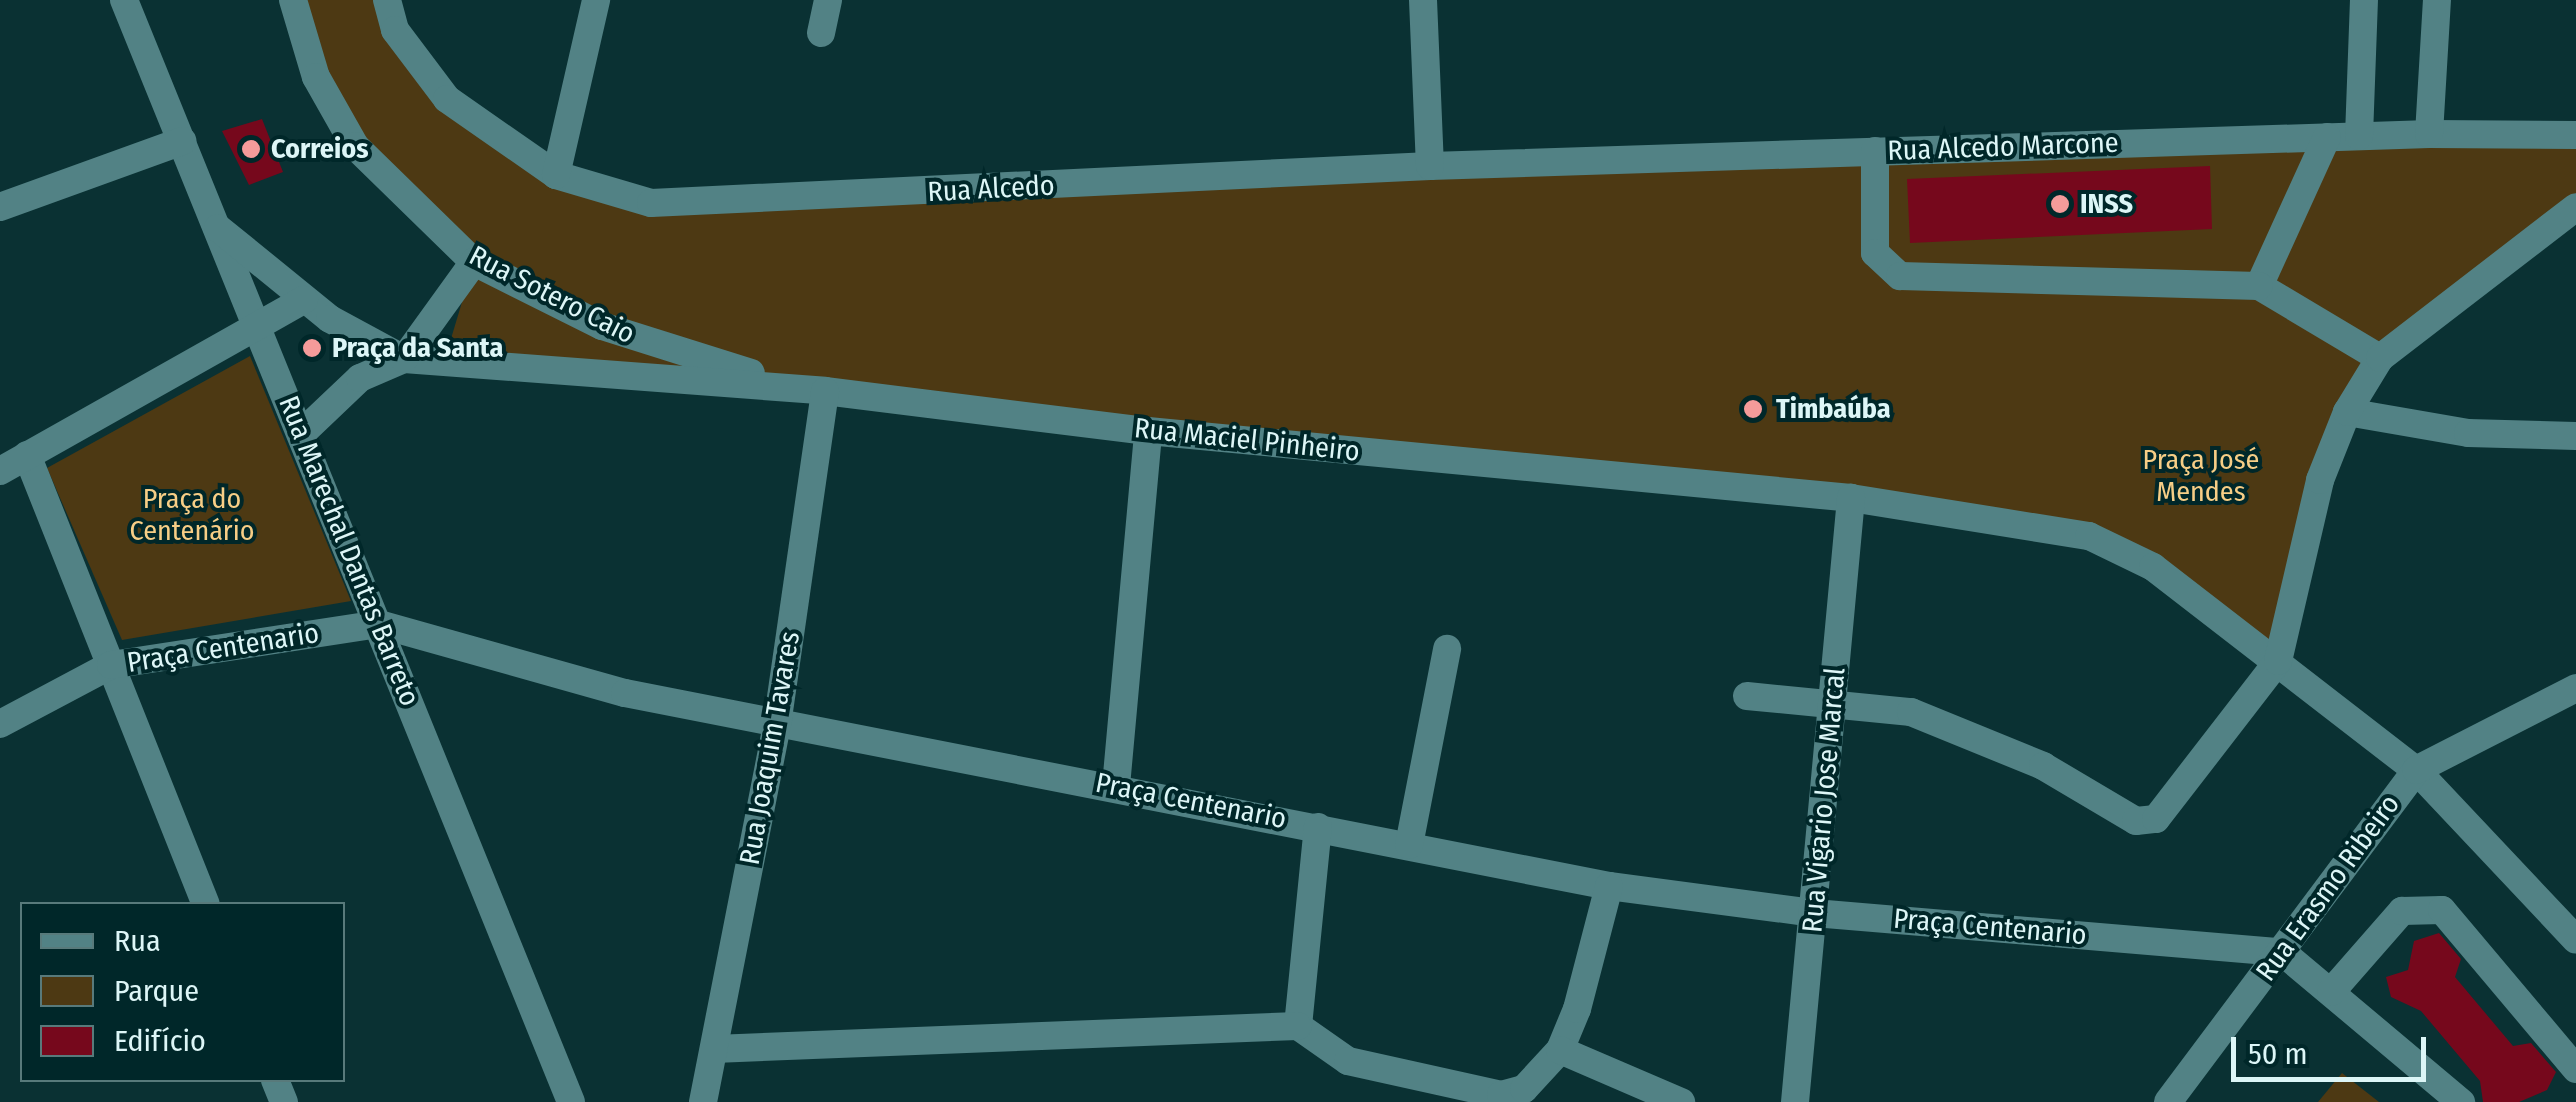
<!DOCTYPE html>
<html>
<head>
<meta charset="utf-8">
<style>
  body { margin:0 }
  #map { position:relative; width:2576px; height:1102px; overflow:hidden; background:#0a3133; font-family:"Fira Sans Condensed",sans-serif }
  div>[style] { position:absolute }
  .green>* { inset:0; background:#4d3913 }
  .building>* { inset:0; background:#76081c }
  .minor>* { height:28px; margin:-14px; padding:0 14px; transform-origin:14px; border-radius:14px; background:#528285 }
  .dots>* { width:28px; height:28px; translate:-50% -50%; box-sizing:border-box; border:5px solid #002729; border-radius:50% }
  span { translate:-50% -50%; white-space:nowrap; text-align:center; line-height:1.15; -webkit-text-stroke:8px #002729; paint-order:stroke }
  .street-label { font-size:28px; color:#ddf6f7 }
  .poi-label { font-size:28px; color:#ddf6f7; font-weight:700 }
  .left { translate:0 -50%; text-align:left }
  .park-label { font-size:28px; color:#f7ce86 }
  .legend { position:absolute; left:20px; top:902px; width:325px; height:180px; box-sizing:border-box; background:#002729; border:2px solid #587a7b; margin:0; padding:12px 18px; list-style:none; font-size:30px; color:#ddf6f7 }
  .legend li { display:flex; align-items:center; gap:20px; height:50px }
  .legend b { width:50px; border:2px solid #587a7b }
  .scale { position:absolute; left:2231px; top:1037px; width:195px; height:45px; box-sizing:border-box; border:5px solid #ddf6f7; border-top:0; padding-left:12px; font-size:30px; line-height:35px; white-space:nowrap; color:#ddf6f7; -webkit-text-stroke:8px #002729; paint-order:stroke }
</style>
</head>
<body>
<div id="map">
  <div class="green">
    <div style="clip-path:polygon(293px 0,391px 0,447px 99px,556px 175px,651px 203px,2576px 136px,2576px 207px,2344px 407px,2278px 661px,2089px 536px,444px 362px,474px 262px,355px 146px)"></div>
    <div style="clip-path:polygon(250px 356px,351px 601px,122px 640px,47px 468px)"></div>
    <div style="clip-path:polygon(2342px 1073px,2379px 1102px,2318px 1102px)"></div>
  </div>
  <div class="building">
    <div style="clip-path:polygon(262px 119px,283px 172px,249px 185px,222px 131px)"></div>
    <div style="clip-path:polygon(2210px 166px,2212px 229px,1910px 243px,1907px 179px)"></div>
    <div style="clip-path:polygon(2439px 933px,2461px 959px,2455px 977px,2513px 1046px,2531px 1043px,2556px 1072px,2547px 1090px,2519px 1102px,2483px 1102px,2480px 1081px,2421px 1011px,2391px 997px,2386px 977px,2408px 970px,2414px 941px)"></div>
  </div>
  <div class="minor">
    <div style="left:124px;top:0;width:1189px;rotate:67.92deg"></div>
    <div style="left:293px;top:0;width:80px;rotate:73.4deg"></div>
    <div style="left:316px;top:77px;width:79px;rotate:60.5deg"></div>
    <div style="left:355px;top:146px;width:166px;rotate:44.3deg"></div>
    <div style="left:474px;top:262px;width:143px;rotate:26.6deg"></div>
    <div style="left:602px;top:326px;width:156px;rotate:17.5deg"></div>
    <div style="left:387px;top:0;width:31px;rotate:75deg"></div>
    <div style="left:395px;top:30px;width:86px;rotate:53deg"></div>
    <div style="left:447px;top:99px;width:133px;rotate:34.9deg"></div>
    <div style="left:556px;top:175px;width:99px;rotate:16.4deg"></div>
    <div style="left:651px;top:203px;width:780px;rotate:-2.72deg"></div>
    <div style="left:1430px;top:166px;width:1000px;rotate:-1.83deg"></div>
    <div style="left:2429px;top:134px;width:147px;rotate:0.4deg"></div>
    <div style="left:1423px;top:0;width:166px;rotate:87.6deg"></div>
    <div style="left:821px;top:33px;width:34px;rotate:-78deg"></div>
    <div style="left:2429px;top:134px;width:134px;rotate:-86.6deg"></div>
    <div style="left:2359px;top:136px;width:136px;rotate:-87.9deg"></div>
    <div style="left:2327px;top:137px;width:164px;rotate:114.5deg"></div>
    <div style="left:2259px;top:286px;width:141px;rotate:30.8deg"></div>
    <div style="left:1875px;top:151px;width:102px;rotate:90deg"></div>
    <div style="left:1875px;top:253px;width:34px;rotate:43deg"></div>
    <div style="left:1900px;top:276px;width:359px;rotate:1.6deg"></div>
    <div style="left:556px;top:175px;width:180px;rotate:-77.1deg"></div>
    <div style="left:0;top:207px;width:194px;rotate:-19.9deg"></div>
    <div style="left:218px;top:228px;width:144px;rotate:39.1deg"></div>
    <div style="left:330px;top:319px;width:84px;rotate:28.4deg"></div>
    <div style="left:404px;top:359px;width:422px;rotate:4.3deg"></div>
    <div style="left:825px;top:391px;width:325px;rotate:7.1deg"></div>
    <div style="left:1148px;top:431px;width:706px;rotate:5.44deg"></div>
    <div style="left:1851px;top:498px;width:241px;rotate:9.1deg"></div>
    <div style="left:2089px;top:536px;width:71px;rotate:25.8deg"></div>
    <div style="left:2153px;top:567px;width:332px;rotate:37.7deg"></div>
    <div style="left:2416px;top:770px;width:233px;rotate:46.7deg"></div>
    <div style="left:2347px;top:412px;width:123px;rotate:9.8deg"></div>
    <div style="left:2468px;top:433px;width:108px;rotate:1.6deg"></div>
    <div style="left:302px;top:433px;width:80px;rotate:-43.5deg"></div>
    <div style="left:360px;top:378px;width:48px;rotate:-23.4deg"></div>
    <div style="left:404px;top:359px;width:120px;rotate:-54.2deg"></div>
    <div style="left:27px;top:455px;width:483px;rotate:68.3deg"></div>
    <div style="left:0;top:471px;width:349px;rotate:-29.4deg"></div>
    <div style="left:1747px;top:696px;width:165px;rotate:5.6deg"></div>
    <div style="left:1911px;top:712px;width:143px;rotate:22.2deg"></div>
    <div style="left:2043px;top:766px;width:108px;rotate:30.6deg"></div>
    <div style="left:2136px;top:821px;width:20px;rotate:-6deg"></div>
    <div style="left:2156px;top:819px;width:200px;rotate:-52.3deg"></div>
    <div style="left:2278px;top:661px;width:186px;rotate:-76.9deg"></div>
    <div style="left:2320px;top:480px;width:73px;rotate:-68.3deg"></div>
    <div style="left:2347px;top:412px;width:63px;rotate:-58.6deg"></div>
    <div style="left:2380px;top:358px;width:247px;rotate:-37.6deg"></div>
    <div style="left:0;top:724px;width:126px;rotate:-28deg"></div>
    <div style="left:111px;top:665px;width:271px;rotate:-8.7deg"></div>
    <div style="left:379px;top:624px;width:255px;rotate:15.7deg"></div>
    <div style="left:625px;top:693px;width:1003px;rotate:11.1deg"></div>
    <div style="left:1609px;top:886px;width:207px;rotate:7.5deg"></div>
    <div style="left:1814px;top:913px;width:470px;rotate:4.8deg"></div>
    <div style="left:2282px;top:952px;width:234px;rotate:40deg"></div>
    <div style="left:1116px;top:786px;width:356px;rotate:-84.8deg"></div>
    <div style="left:1409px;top:845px;width:200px;rotate:-79deg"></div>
    <div style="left:2331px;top:992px;width:108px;rotate:-48.8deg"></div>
    <div style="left:2402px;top:911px;width:40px;rotate:-1.4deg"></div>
    <div style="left:2442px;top:910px;width:208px;rotate:49.9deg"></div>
    <div style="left:1298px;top:1026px;width:61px;rotate:35deg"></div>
    <div style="left:1348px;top:1061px;width:157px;rotate:12.5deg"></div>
    <div style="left:1501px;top:1095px;width:24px;rotate:-15deg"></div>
    <div style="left:1524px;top:1089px;width:53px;rotate:-47.3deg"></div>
    <div style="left:1560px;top:1050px;width:44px;rotate:-67.5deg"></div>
    <div style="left:1577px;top:1009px;width:127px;rotate:-75.4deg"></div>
    <div style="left:1298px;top:1026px;width:200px;rotate:-84.3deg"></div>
    <div style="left:714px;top:1049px;width:584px;rotate:-2.26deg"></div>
    <div style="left:1560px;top:1050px;width:132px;rotate:23.3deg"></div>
    <div style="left:275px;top:1080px;width:24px;rotate:68deg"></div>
    <div style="left:703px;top:1102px;width:391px;rotate:-78.9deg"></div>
    <div style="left:778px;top:718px;width:330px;rotate:-81.8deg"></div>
    <div style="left:1795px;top:1102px;width:607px;rotate:-84.7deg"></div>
    <div style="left:2168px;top:1102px;width:414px;rotate:-53.2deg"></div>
    <div style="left:2416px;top:770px;width:180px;rotate:-27.1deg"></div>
  </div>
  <div class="dots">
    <div style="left:251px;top:149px;background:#f59b9a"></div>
    <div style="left:2060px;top:204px;background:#f59b9a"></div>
    <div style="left:312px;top:348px;background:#f59b9a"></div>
    <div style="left:1753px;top:409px;background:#f59b9a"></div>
  </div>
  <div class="street-label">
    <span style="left:2003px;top:147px;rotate:-2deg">Rua Alcedo Marcone</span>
    <span style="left:991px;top:189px;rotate:-3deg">Rua Alcedo</span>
    <span style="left:552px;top:295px;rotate:27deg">Rua Sotero Caio</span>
    <span style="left:1247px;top:440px;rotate:6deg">Rua Maciel Pinheiro</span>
    <span style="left:349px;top:551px;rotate:68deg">Rua Marechal Dantas Barreto</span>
    <span style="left:223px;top:648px;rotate:-9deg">Praça Centenario</span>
    <span style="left:770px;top:748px;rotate:-80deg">Rua Joaquim Tavares</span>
    <span style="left:1824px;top:800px;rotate:-85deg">Rua Vigario Jose Marcal</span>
    <span style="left:1191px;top:801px;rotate:11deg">Praça Centenario</span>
    <span style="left:2328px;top:888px;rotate:-54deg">Rua Erasmo Ribeiro</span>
    <span style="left:1990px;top:927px;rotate:5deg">Praça Centenario</span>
  </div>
  <div class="poi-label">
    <span class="left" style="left:271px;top:149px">Correios</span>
    <span class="left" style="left:2080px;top:204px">INSS</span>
    <span class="left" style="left:332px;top:348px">Praça da Santa</span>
    <span class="left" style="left:1776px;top:409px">Timbaúba</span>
  </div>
  <div class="park-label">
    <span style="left:2201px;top:476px">Praça José<br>Mendes</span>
    <span style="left:192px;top:515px">Praça do<br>Centenário</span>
  </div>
  <ul class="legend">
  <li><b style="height:12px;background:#528285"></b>Rua</li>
  <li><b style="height:28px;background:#4d3913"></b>Parque</li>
  <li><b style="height:28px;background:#76081c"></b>Edifício</li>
  </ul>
  <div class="scale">50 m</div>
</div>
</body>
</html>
